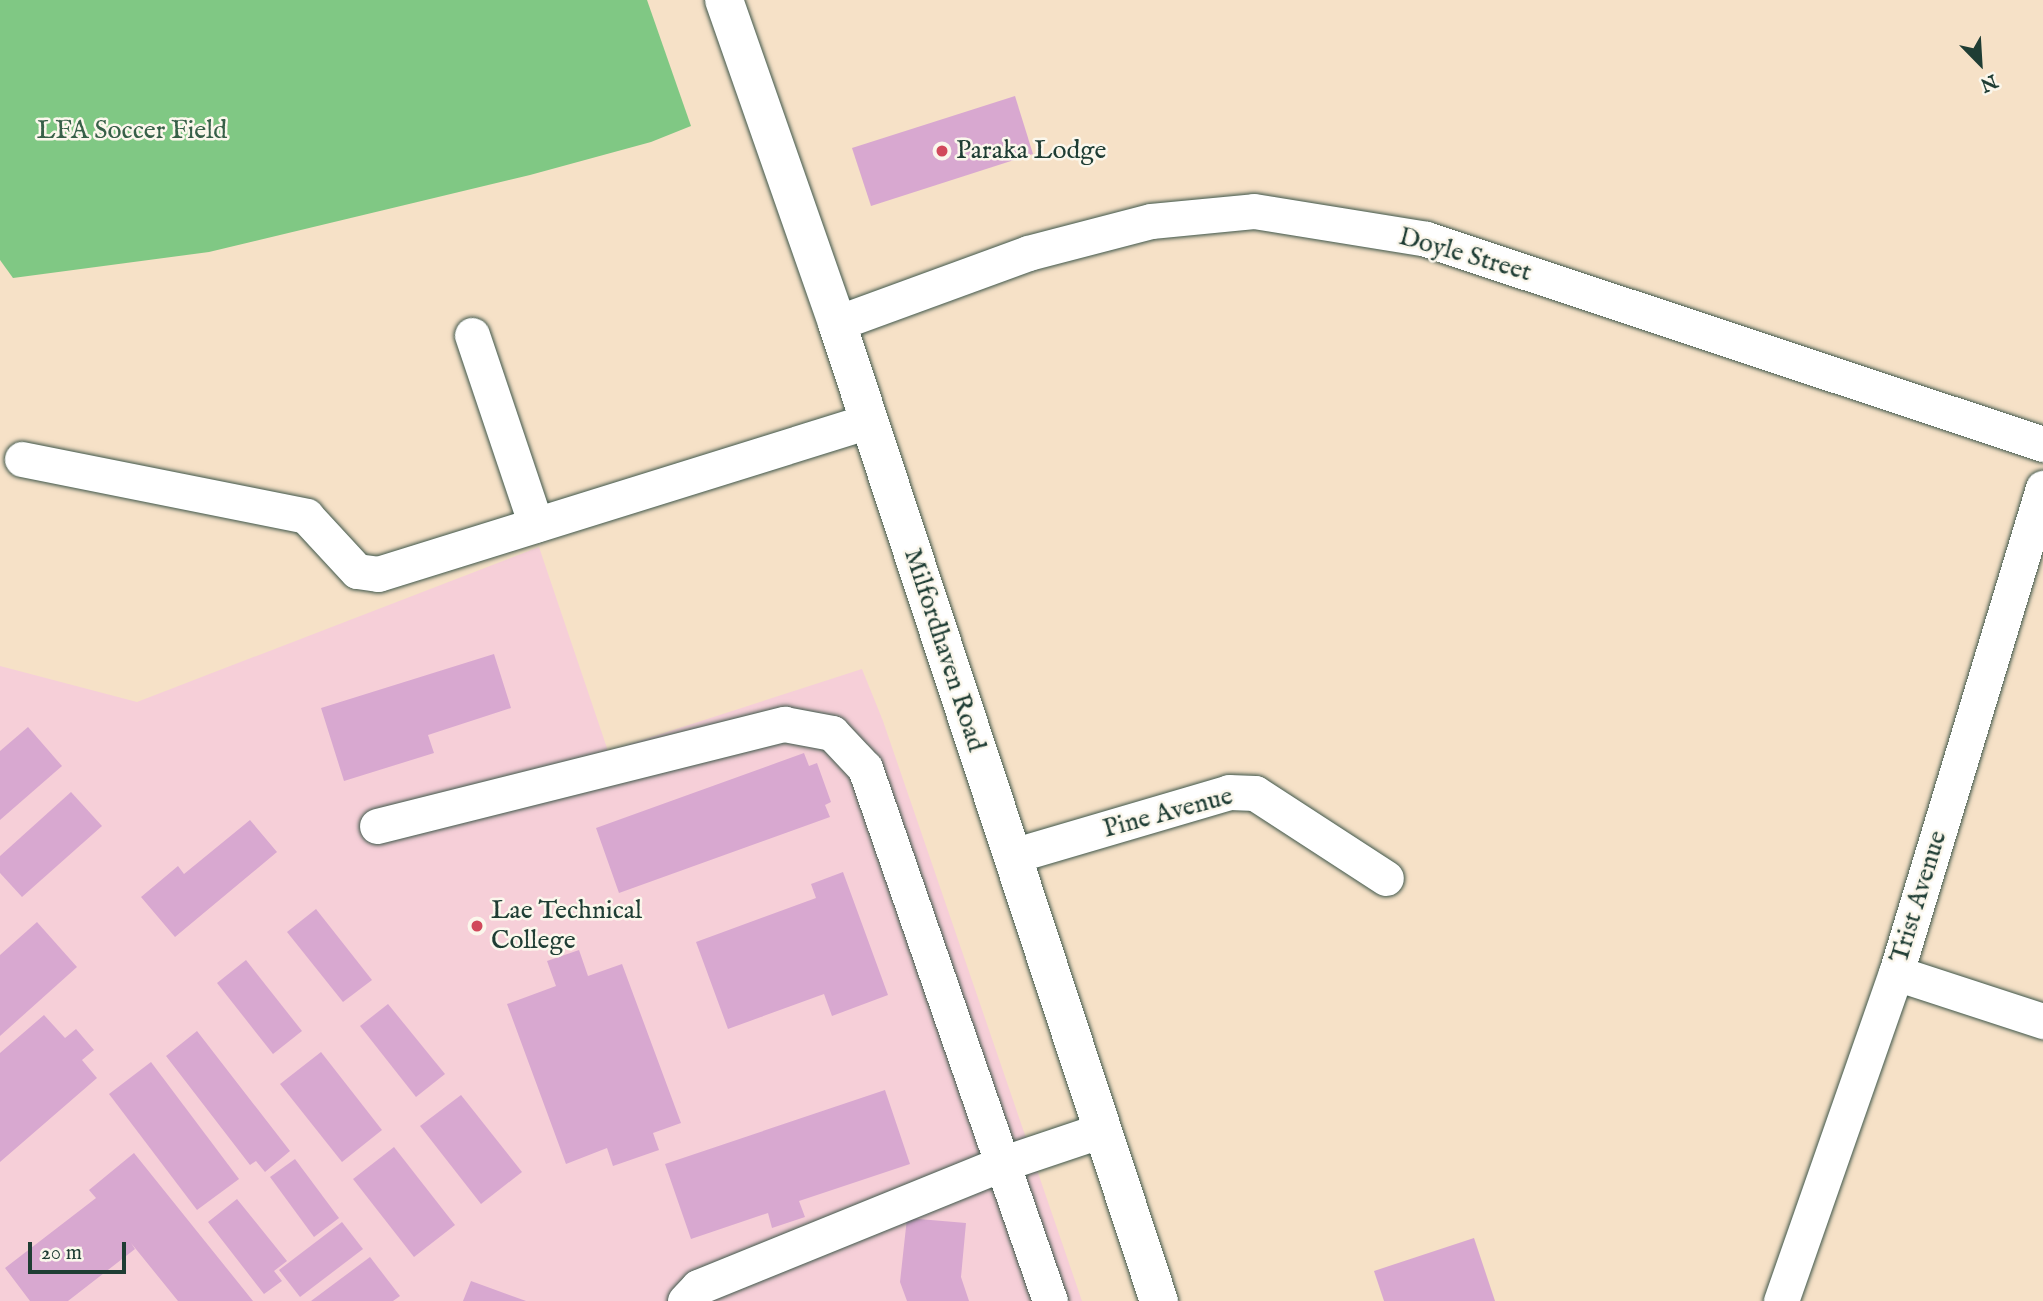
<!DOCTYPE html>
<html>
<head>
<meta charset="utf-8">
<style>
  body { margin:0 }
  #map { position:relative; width:2043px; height:1301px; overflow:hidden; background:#f6e1c7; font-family:"IM FELL English",serif }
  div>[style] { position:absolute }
  .built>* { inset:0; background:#f6cfd8 }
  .green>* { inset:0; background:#80c884 }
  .building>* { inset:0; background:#d8a8d0 }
  .roads { filter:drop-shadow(0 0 2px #3f564a) drop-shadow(0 0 2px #3f564a) }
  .street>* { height:35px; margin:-17.5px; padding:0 17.5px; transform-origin:17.5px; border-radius:17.5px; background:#fff }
  .secondary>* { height:38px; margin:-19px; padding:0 19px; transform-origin:19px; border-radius:19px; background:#fff }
  .dots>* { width:19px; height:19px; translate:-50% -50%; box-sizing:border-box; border:4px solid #fbf7ec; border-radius:50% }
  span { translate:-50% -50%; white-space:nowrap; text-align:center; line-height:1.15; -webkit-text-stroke:5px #fbf7ec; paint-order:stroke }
  .park-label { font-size:26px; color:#376048 }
  .poi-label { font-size:26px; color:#1f3d34 }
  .left { translate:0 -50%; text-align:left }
  .street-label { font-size:26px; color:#1f3d34 }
  .north { position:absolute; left:1945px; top:28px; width:70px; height:70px; -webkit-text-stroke:5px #fbf7ec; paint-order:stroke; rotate:156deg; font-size:19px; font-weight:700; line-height:28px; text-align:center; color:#1f3d34 }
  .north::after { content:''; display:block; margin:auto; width:24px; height:32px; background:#1f3d34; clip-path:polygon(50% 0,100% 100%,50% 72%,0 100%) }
  .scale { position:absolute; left:28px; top:1242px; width:98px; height:32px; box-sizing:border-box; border:4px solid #1f3d34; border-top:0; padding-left:9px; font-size:21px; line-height:24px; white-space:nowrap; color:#1f3d34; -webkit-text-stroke:5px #fbf7ec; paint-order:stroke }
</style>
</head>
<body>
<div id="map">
  <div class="built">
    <div style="clip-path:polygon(539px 547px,608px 751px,862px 669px,883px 721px,1082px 1301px,0 1301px,0 666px,137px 702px)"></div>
  </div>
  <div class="green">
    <div style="clip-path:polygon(0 0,647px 0,691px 126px,651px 142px,530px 175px,209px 252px,13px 278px,0 260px)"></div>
  </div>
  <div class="building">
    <div style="clip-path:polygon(1015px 96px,1033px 154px,871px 206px,852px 148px)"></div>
    <div style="clip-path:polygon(494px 654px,511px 708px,428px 735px,434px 753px,344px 781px,321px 708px)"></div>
    <div style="clip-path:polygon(28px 727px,62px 766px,0 820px,0 751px)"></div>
    <div style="clip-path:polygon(804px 753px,809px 766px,817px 763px,831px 802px,825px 805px,830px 817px,619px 893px,596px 828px)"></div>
    <div style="clip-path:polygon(71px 792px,102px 826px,22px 897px,0 873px,0 856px)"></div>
    <div style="clip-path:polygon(250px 820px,277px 852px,175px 937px,141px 897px,178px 866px,184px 874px)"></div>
    <div style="clip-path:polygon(843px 872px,888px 995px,832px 1016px,824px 994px,728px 1029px,696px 942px,816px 898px,811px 884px)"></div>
    <div style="clip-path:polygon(316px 909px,372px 980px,343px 1002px,287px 932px)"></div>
    <div style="clip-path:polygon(37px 922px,77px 967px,0 1036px,0 955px)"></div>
    <div style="clip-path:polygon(579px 950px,588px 976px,622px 964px,681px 1123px,653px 1133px,659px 1150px,613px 1166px,607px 1148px,566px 1164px,507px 1004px,556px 986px,547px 961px)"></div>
    <div style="clip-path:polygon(246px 960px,302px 1031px,273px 1054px,217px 983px)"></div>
    <div style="clip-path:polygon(388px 1004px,445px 1074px,416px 1097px,360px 1026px)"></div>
    <div style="clip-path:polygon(44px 1015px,65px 1038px,76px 1029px,94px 1050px,82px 1060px,97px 1078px,0 1162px,0 1053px)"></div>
    <div style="clip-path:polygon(197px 1031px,290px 1151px,265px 1172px,256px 1161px,250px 1165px,166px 1056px)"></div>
    <div style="clip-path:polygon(321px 1052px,382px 1130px,342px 1162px,280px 1084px)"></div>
    <div style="clip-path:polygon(151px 1062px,239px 1179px,197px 1210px,109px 1094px)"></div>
    <div style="clip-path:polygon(885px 1090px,910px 1164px,799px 1201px,805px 1217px,772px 1228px,768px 1213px,691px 1239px,665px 1164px)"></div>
    <div style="clip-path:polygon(461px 1095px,522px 1172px,481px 1204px,420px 1126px)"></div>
    <div style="clip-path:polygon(394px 1147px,455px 1225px,414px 1257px,353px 1179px)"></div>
    <div style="clip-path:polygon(134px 1153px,253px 1301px,178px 1301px,131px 1243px,135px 1249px,68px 1301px,30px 1301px,5px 1268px,96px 1198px,89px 1190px)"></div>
    <div style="clip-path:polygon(295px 1159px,339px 1218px,314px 1237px,270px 1177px)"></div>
    <div style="clip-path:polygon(237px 1199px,287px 1261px,274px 1271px,282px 1281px,264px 1294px,208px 1222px)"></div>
    <div style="clip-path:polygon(907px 1218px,966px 1223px,961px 1277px,969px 1301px,907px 1301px,900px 1282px)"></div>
    <div style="clip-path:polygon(342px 1222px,363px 1249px,300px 1297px,279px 1270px)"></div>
    <div style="clip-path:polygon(1474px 1238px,1495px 1301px,1384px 1301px,1374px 1271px)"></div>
    <div style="clip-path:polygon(370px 1257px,400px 1296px,393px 1301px,311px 1301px)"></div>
    <div style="clip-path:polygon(471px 1281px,526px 1301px,463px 1301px)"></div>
  </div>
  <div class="roads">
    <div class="street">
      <div style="left:837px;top:323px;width:203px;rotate:-20.1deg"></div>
      <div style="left:1028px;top:253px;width:127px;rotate:-14.6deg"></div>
      <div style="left:1151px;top:221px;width:103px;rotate:-5.5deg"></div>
      <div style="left:1254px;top:211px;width:174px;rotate:9.2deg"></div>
      <div style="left:1426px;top:239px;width:650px;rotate:18.38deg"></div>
      <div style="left:472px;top:335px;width:200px;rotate:71.4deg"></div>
      <div style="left:22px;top:459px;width:290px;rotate:11.3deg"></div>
      <div style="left:306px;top:516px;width:75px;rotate:47.2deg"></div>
      <div style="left:357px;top:571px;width:21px;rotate:8deg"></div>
      <div style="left:378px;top:574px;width:514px;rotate:-17.31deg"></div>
      <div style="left:377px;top:826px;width:420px;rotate:-14.1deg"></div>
      <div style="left:784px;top:724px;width:49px;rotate:10.6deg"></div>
      <div style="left:832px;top:733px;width:48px;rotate:46.7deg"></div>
      <div style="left:865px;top:768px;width:564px;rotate:70.86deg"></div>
      <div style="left:1012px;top:856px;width:226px;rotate:-16.4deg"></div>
      <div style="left:1229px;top:792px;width:26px;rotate:2deg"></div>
      <div style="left:1255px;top:793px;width:156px;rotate:33deg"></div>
      <div style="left:1896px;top:973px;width:155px;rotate:18.1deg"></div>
      <div style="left:685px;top:1301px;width:19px;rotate:-47deg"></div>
      <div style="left:698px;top:1287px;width:327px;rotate:-22.1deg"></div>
      <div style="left:1001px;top:1164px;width:107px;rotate:-18.6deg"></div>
      <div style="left:1781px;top:1301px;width:348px;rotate:-70.7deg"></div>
      <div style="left:1896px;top:973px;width:507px;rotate:-73.14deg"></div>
    </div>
    <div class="secondary">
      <div style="left:724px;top:0;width:342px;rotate:70.7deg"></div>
      <div style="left:837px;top:323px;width:1030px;rotate:71.78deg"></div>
    </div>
  </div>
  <div class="dots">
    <div style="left:942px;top:151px;background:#d1495b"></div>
    <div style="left:477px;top:926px;background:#d1495b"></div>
  </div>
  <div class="park-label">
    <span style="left:132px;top:131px">LFA Soccer Field</span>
  </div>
  <div class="poi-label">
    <span class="left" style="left:956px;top:151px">Paraka Lodge</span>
    <span class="left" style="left:491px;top:926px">Lae Technical<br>College</span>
  </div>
  <div class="street-label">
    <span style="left:1465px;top:255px;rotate:16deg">Doyle Street</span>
    <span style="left:944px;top:650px;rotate:72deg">Milfordhaven Road</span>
    <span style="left:1168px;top:813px;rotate:-15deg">Pine Avenue</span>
    <span style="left:1919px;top:897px;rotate:-73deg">Trist Avenue</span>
  </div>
  <div class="north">N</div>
  <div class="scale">20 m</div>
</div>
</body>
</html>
